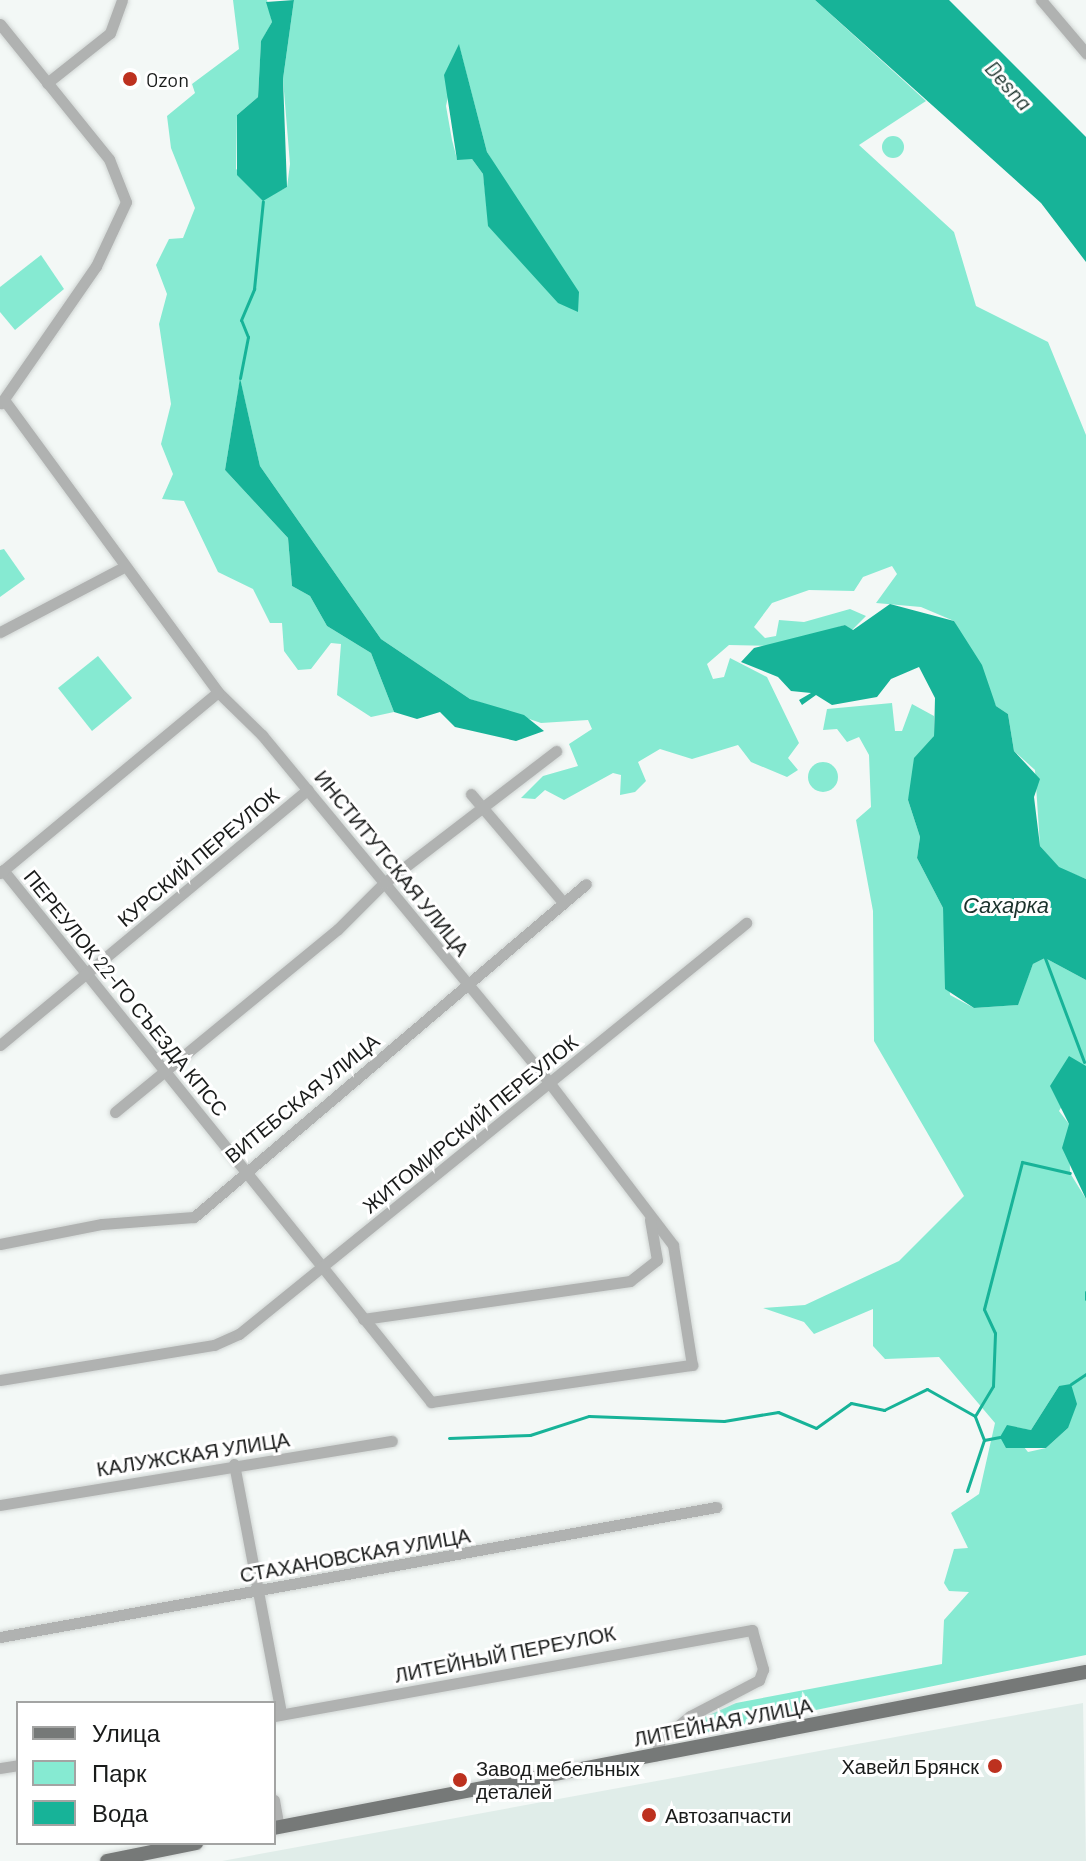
<!DOCTYPE html>
<html>
<head>
<meta charset="utf-8">
<style>
  body { margin:0 }
  #map { position:relative; width:1086px; height:1861px; overflow:hidden; background:#f3f8f6; font-family:Barlow,sans-serif }
  div>[style] { position:absolute }
  .built>* { inset:0; background:#e0ede9 }
  .green>* { inset:0; background:#86ead2 }
  .round { border-radius:50% }
  .water>* { inset:0; background:#17b398 }
  .stream>* { height:3px; margin:-1.5px; padding:0 1.5px; transform-origin:1.5px; border-radius:1.5px; background:#17b398 }
  .roads { filter:drop-shadow(0 0 2px #d0d5d3) drop-shadow(0 0 2px #d0d5d3) }
  .minor>* { height:11px; margin:-5.5px; padding:0 5.5px; transform-origin:5.5px; border-radius:5.5px; background:#b0b2b1 }
  .major>* { height:14px; margin:-7px; padding:0 7px; transform-origin:7px; border-radius:7px; background:#767978 }
  .dots>* { width:22px; height:22px; translate:-50% -50%; box-sizing:border-box; border:4px solid #fff; border-radius:50% }
  span { translate:-50% -50%; white-space:nowrap; text-align:center; line-height:1.15; -webkit-text-stroke:6px #fff; paint-order:stroke }
  .poi-label { font-size:20px; color:#191b1a }
  .left { translate:0 -50%; text-align:left }
  .right { translate:-100% -50%; text-align:right }
  .street-label { font-size:20px; color:#191b1a }
  .water-label { font-size:22px; color:#1b322c; font-style:italic }
  .legend { position:absolute; left:16px; top:1701px; width:260px; height:144px; box-sizing:border-box; background:#fff; border:2px solid #a3a4a3; margin:0; padding:10px 14px; list-style:none; font-size:24px; color:#191b1a }
  .legend li { display:flex; align-items:center; gap:16px; height:40px }
  .legend b { width:40px; border:2px solid #a3a4a3 }
</style>
</head>
<body>
<div id="map">
  <div class="built">
    <div style="clip-path:polygon(1083px 1703px,1086px 1861px,222px 1861px,988px 1720px)"></div>
  </div>
  <div class="green">
    <div style="clip-path:polygon(evenodd,233px 0,267px 0,272px 22px,261px 42px,258px 97px,237px 115px,236px 169px,270px 196px,287px 187px,290px 164px,283px 79px,294px 0,815px 0,926px 101px,859px 145px,954px 232px,976px 306px,1048px 342px,1086px 435px,1086px 879px,1059px 868px,1040px 846px,1035px 770px,1014px 751px,1008px 714px,996px 706px,954px 621px,921px 607px,876px 603px,897px 574px,892px 566px,863px 577px,854px 591px,809px 590px,772px 603px,754px 627px,765px 638px,776px 636px,779px 620px,804px 622px,850px 609px,866px 616px,852px 630px,845px 625px,778px 646px,729px 645px,707px 664px,713px 679px,724px 677px,730px 658px,767px 677px,799px 743px,788px 758px,798px 770px,787px 777px,751px 762px,738px 745px,692px 759px,660px 749px,638px 762px,646px 781px,635px 792px,620px 795px,621px 775px,613px 773px,564px 800px,545px 790px,535px 799px,521px 798px,543px 776px,578px 766px,569px 744px,592px 729px,588px 720px,541px 723px,470px 699px,381px 639px,260px 466px,240px 379px,225px 470px,288px 538px,292px 586px,310px 596px,327px 626px,371px 653px,394px 712px,371px 717px,337px 695px,341px 644px,331px 643px,311px 669px,298px 670px,284px 651px,282px 623px,270px 623px,253px 589px,218px 572px,184px 501px,162px 499px,173px 474px,161px 444px,171px 404px,159px 324px,167px 294px,156px 265px,169px 239px,183px 238px,195px 208px,171px 148px,167px 116px,195px 93px,192px 84px,239px 49px,233px 0,459px 45px,487px 152px,509px 190px,518px 254px,489px 226px,483px 174px,472px 159px,457px 159px,452px 140px,446px 106px,459px 45px)"></div>
    <div class="round" style="left:882px;top:136px;width:22px;height:22px"></div>
    <div style="clip-path:polygon(41px 255px,64px 289px,15px 330px,0 312px,0 287px)"></div>
    <div style="clip-path:polygon(4px 549px,25px 579px,0 597px,0 550px)"></div>
    <div style="clip-path:polygon(98px 656px,132px 698px,92px 731px,58px 688px)"></div>
    <div style="clip-path:polygon(evenodd,892px 703px,895px 731px,902px 731px,912px 704px,934px 716px,934px 736px,908px 800px,920px 837px,917px 858px,943px 908px,950px 995px,974px 1008px,1017px 1005px,1033px 964px,1045px 958px,1086px 980px,1086px 1066px,1059px 1111px,1069px 1124px,1070px 1173px,1086px 1199px,1086px 1655px,678px 1738px,698px 1720px,736px 1703px,942px 1664px,944px 1620px,969px 1592px,949px 1591px,944px 1583px,954px 1549px,968px 1548px,951px 1513px,979px 1494px,995px 1423px,939px 1357px,885px 1359px,873px 1346px,873px 1309px,814px 1334px,804px 1322px,763px 1308px,805px 1305px,899px 1261px,964px 1196px,874px 1041px,873px 911px,856px 820px,871px 807px,869px 755px,859px 737px,847px 742px,837px 729px,823px 730px,827px 709px,892px 703px,1059px 1386px,1068px 1428px,1046px 1448px,1028px 1452px,1007px 1426px,1031px 1430px,1059px 1386px)"></div>
    <div class="round" style="left:808px;top:762px;width:30px;height:30px"></div>
  </div>
  <div class="water">
    <div style="clip-path:polygon(294px 0,283px 79px,287px 187px,263px 201px,237px 175px,237px 115px,258px 97px,261px 41px,272px 22px,266px 2px)"></div>
    <div style="clip-path:polygon(815px 0,949px 0,1086px 137px,1086px 262px,1041px 203px)"></div>
    <div style="clip-path:polygon(459px 44px,487px 152px,579px 292px,578px 312px,558px 303px,488px 226px,483px 174px,472px 159px,457px 160px,444px 75px)"></div>
    <div style="clip-path:polygon(240px 378px,260px 466px,381px 639px,470px 699px,524px 715px,544px 731px,516px 741px,455px 727px,440px 712px,417px 719px,394px 712px,371px 653px,327px 626px,310px 596px,292px 586px,288px 538px,225px 470px)"></div>
    <div style="clip-path:polygon(890px 604px,954px 621px,982px 665px,996px 706px,1008px 714px,1014px 751px,1040px 779px,1034px 797px,1040px 846px,1059px 867px,1086px 879px,1086px 980px,1045px 958px,1033px 964px,1018px 1005px,974px 1008px,945px 989px,943px 908px,917px 858px,920px 837px,908px 800px,914px 758px,934px 736px,935px 698px,919px 667px,891px 679px,877px 697px,832px 705px,816px 695px,802px 705px,799px 700px,811px 693px,791px 691px,778px 677px,741px 662px,754px 648px,845px 625px,853px 630px)"></div>
    <div style="clip-path:polygon(1069px 1056px,1086px 1066px,1086px 1199px,1062px 1148px,1069px 1124px,1050px 1086px)"></div>
    <div style="clip-path:polygon(1071px 1384px,1077px 1404px,1068px 1428px,1046px 1448px,1006px 1448px,1000px 1437px,1007px 1425px,1031px 1430px,1059px 1386px)"></div>
  </div>
  <div class="stream">
    <div style="left:240px;top:378px;width:42px;rotate:-79deg"></div>
    <div style="left:248px;top:337px;width:18px;rotate:-112deg"></div>
    <div style="left:241px;top:320px;width:34px;rotate:-67deg"></div>
    <div style="left:254px;top:289px;width:88px;rotate:-84.2deg"></div>
    <div style="left:1045px;top:958px;width:111px;rotate:69.4deg"></div>
    <div style="left:1086px;top:1292px;width:7px;rotate:90deg"></div>
    <div style="left:1071px;top:1384px;width:18px;rotate:-34deg"></div>
    <div style="left:449px;top:1438px;width:81px;rotate:-2.1deg"></div>
    <div style="left:530px;top:1435px;width:62px;rotate:-17.9deg"></div>
    <div style="left:589px;top:1416px;width:135px;rotate:2.1deg"></div>
    <div style="left:724px;top:1421px;width:55px;rotate:-9.5deg"></div>
    <div style="left:778px;top:1412px;width:41px;rotate:22.8deg"></div>
    <div style="left:816px;top:1428px;width:43px;rotate:-35.5deg"></div>
    <div style="left:851px;top:1403px;width:34px;rotate:12deg"></div>
    <div style="left:884px;top:1410px;width:48px;rotate:-26deg"></div>
    <div style="left:927px;top:1389px;width:55px;rotate:29.4deg"></div>
    <div style="left:984px;top:1440px;width:16px;rotate:-11deg"></div>
    <div style="left:967px;top:1491px;width:54px;rotate:-71.6deg"></div>
    <div style="left:984px;top:1440px;width:26px;rotate:-111deg"></div>
    <div style="left:975px;top:1416px;width:35px;rotate:-59deg"></div>
    <div style="left:993px;top:1386px;width:53px;rotate:-87.8deg"></div>
    <div style="left:995px;top:1333px;width:26px;rotate:-115deg"></div>
    <div style="left:984px;top:1309px;width:152px;rotate:-75.5deg"></div>
    <div style="left:1022px;top:1162px;width:49px;rotate:12.9deg"></div>
  </div>
  <div class="roads">
    <div class="minor">
      <div style="left:1041px;top:0;width:70px;rotate:49.7deg"></div>
      <div style="left:0;top:24px;width:174px;rotate:51.1deg"></div>
      <div style="left:109px;top:159px;width:46px;rotate:68.4deg"></div>
      <div style="left:126px;top:202px;width:71px;rotate:115.1deg"></div>
      <div style="left:96px;top:266px;width:167px;rotate:124.7deg"></div>
      <div style="left:47px;top:83px;width:80px;rotate:-38.4deg"></div>
      <div style="left:110px;top:33px;width:35px;rotate:-70deg"></div>
      <div style="left:0;top:632px;width:140px;rotate:-27.7deg"></div>
      <div style="left:471px;top:794px;width:142px;rotate:49.6deg"></div>
      <div style="left:3px;top:870px;width:683px;rotate:51.18deg"></div>
      <div style="left:431px;top:1402px;width:264px;rotate:-8.1deg"></div>
      <div style="left:692px;top:1365px;width:121px;rotate:-99deg"></div>
      <div style="left:673px;top:1245px;width:205px;rotate:-127.3deg"></div>
      <div style="left:549px;top:1082px;width:450px;rotate:-129.6deg"></div>
      <div style="left:262px;top:735px;width:62px;rotate:-135.7deg"></div>
      <div style="left:218px;top:692px;width:362px;rotate:-126.2deg"></div>
      <div style="left:0;top:873px;width:283px;rotate:-39.7deg"></div>
      <div style="left:0;top:1045px;width:400px;rotate:-39.7deg"></div>
      <div style="left:115px;top:1112px;width:288px;rotate:-39.4deg"></div>
      <div style="left:338px;top:929px;width:65px;rotate:-45deg"></div>
      <div style="left:384px;top:883px;width:217px;rotate:-37.5deg"></div>
      <div style="left:0;top:1244px;width:104px;rotate:-11.1deg"></div>
      <div style="left:102px;top:1224px;width:92px;rotate:-4.4deg"></div>
      <div style="left:194px;top:1217px;width:514px;rotate:-40.35deg"></div>
      <div style="left:363px;top:1319px;width:270px;rotate:-8.1deg"></div>
      <div style="left:630px;top:1281px;width:34px;rotate:-38deg"></div>
      <div style="left:657px;top:1260px;width:41px;rotate:-99.9deg"></div>
      <div style="left:0;top:1380px;width:217px;rotate:-9.3deg"></div>
      <div style="left:214px;top:1345px;width:27px;rotate:-24deg"></div>
      <div style="left:239px;top:1334px;width:653px;rotate:-39.03deg"></div>
      <div style="left:234px;top:1464px;width:252px;rotate:79.3deg"></div>
      <div style="left:0;top:1505px;width:397px;rotate:-9.3deg"></div>
      <div style="left:0;top:1637px;width:728px;rotate:-10.29deg"></div>
      <div style="left:274px;top:1716px;width:486px;rotate:-10.2deg"></div>
      <div style="left:752px;top:1630px;width:41px;rotate:74.2deg"></div>
      <div style="left:763px;top:1669px;width:12px;rotate:110deg"></div>
      <div style="left:759px;top:1680px;width:78px;rotate:152.4deg"></div>
      <div style="left:690px;top:1716px;width:38px;rotate:141deg"></div>
      <div style="left:660px;top:1740px;width:16px;rotate:105deg"></div>
      <div style="left:0;top:1768px;width:18px;rotate:-9deg"></div>
      <div style="left:274px;top:1800px;width:27px;rotate:80deg"></div>
    </div>
    <div class="major">
      <div style="left:274px;top:1828px;width:827px;rotate:-10.88deg"></div>
      <div style="left:107px;top:1861px;width:91px;rotate:-11.4deg"></div>
    </div>
  </div>
  <div class="dots">
    <div style="left:130px;top:79px;background:#bd311f"></div>
    <div style="left:995px;top:1766px;background:#bd311f"></div>
    <div style="left:460px;top:1780px;background:#bd311f"></div>
    <div style="left:649px;top:1815px;background:#bd311f"></div>
  </div>
  <div class="poi-label">
    <span class="left" style="left:146px;top:79px">Ozon</span>
    <span class="right" style="left:979px;top:1766px">Хавейл Брянск</span>
    <span class="left" style="left:476px;top:1780px">Завод мебельных<br>деталей</span>
    <span class="left" style="left:665px;top:1815px">Автозапчасти</span>
  </div>
  <div class="street-label">
    <span style="left:198px;top:857px;rotate:-40deg">КУРСКИЙ ПЕРЕУЛОК</span>
    <span style="left:392px;top:863px;rotate:51deg">ИНСТИТУТСКАЯ УЛИЦА</span>
    <span style="left:126px;top:993px;rotate:51deg">ПЕРЕУЛОК 22-ГО СЪЕЗДА КПСС</span>
    <span style="left:302px;top:1098px;rotate:-39deg">ВИТЕБСКАЯ УЛИЦА</span>
    <span style="left:470px;top:1124px;rotate:-39deg">ЖИТОМИРСКИЙ ПЕРЕУЛОК</span>
    <span style="left:193px;top:1454px;rotate:-9deg">КАЛУЖСКАЯ УЛИЦА</span>
    <span style="left:355px;top:1555px;rotate:-10deg">СТАХАНОВСКАЯ УЛИЦА</span>
    <span style="left:505px;top:1654px;rotate:-11deg">ЛИТЕЙНЫЙ ПЕРЕУЛОК</span>
    <span style="left:723px;top:1722px;rotate:-11deg">ЛИТЕЙНАЯ УЛИЦА</span>
  </div>
  <div class="water-label">
    <span style="left:1009px;top:85px;rotate:48deg">Desna</span>
    <span style="left:1006px;top:905px">Сахарка</span>
  </div>
  <ul class="legend">
  <li><b style="height:10px;background:#767978"></b>Улица</li>
  <li><b style="height:22px;background:#86ead2"></b>Парк</li>
  <li><b style="height:22px;background:#17b398"></b>Вода</li>
  </ul>
</div>
</body>
</html>
